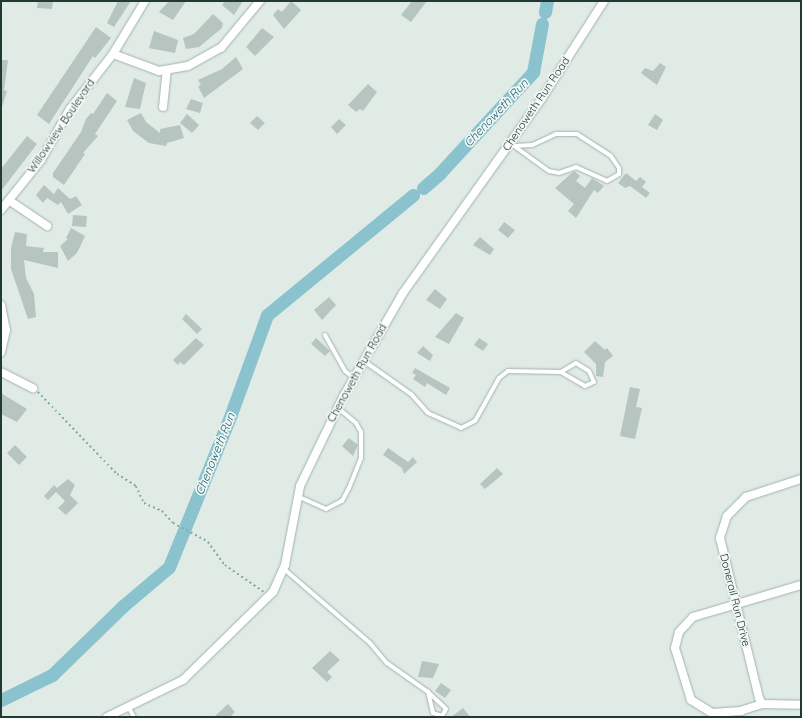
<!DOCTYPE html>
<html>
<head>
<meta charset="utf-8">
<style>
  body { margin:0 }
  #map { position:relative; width:802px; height:718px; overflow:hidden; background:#e0ebe6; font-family:Quicksand,sans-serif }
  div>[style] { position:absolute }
  .river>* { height:13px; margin:-6.5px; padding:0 6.5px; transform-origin:6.5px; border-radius:6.5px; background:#8ac2ce }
  .building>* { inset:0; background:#b6c5bf }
  .path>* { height:1.5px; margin-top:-0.75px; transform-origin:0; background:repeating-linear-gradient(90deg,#82ada1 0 2px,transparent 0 5px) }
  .roads { filter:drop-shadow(0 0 1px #a3b2ad) drop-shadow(0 0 1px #a3b2ad) }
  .service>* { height:4px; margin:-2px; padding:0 2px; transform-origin:2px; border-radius:2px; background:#fff }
  .minor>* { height:8px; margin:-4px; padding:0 4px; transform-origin:4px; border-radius:4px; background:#fff }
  span { translate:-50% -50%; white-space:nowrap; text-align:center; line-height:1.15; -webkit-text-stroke:3.5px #f1f7f4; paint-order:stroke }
  .street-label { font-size:11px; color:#223a34 }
  .water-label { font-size:12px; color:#1e6374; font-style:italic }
  .frame { position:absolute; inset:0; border:2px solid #223a34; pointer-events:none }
</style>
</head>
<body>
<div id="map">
  <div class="river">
    <div style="left:545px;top:12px;width:11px;rotate:-80deg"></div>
    <div style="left:423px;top:188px;width:21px;rotate:-41deg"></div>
    <div style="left:439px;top:174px;width:139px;rotate:-47.3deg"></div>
    <div style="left:533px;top:72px;width:49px;rotate:-79.4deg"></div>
    <div style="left:1px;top:700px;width:57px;rotate:-26.1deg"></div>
    <div style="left:52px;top:675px;width:99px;rotate:-44.2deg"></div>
    <div style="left:123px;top:606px;width:60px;rotate:-40.3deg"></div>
    <div style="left:169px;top:567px;width:165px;rotate:-67.9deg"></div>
    <div style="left:231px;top:414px;width:105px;rotate:-70deg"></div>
    <div style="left:267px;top:315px;width:189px;rotate:-39.4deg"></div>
  </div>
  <div class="building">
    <div style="clip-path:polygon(38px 1px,53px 1px,52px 9px,37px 8px)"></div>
    <div style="clip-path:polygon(118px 1px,131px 1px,114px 27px,107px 23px)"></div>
    <div style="clip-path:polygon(169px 1px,186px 1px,173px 20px,159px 12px)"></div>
    <div style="clip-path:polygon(225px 1px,243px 1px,234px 15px,222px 5px)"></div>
    <div style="clip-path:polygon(291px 1px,301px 10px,284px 29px,273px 15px,278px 9px,282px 12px)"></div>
    <div style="clip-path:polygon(412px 1px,427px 1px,411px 22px,401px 15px)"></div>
    <div style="clip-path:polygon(213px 14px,223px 23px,222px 28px,199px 47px,186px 49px,183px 38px,194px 34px)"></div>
    <div style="clip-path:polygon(96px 27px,111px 38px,95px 58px,93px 56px,49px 124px,37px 115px)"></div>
    <div style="clip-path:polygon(262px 28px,274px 37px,255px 56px,246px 47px)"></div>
    <div style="clip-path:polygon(154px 31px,178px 40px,175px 53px,149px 48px)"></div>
    <div style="clip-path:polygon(236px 57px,243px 69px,204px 98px,198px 86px,201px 85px,198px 80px,222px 69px)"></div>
    <div style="clip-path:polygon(1px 60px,8px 60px,4px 90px,7px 91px,2px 107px)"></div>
    <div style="clip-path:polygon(660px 63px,666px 67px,657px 85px,641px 73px,645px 68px,653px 71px)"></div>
    <div style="clip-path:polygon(134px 78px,146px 83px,140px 109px,125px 107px)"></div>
    <div style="clip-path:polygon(368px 84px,377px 92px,363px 111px,360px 109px,356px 112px,348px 105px)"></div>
    <div style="clip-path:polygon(107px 93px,117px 101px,95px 134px,98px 136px,83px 153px,85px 154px,64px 185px,53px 177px,53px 173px,81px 132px,86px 119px,91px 113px,93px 114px)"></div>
    <div style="clip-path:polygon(191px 99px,203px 103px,200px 113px,186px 109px)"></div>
    <div style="clip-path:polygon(141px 113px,146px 122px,160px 133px,160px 129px,180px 125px,184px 138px,167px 143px,166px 146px,149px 143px,133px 131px,127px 120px)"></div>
    <div style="clip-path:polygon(187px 114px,199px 125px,192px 133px,180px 123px)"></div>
    <div style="clip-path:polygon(655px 114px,663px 120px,657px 130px,648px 125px)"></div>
    <div style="clip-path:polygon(257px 116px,265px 123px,258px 130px,250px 123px)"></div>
    <div style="clip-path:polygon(339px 119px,346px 125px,337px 134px,331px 127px)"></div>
    <div style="clip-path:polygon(27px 136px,37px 144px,1px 191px,1px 169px)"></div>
    <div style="clip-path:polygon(574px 171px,580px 176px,576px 181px,585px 188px,592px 178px,604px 186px,598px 193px,594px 190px,576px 218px,568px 211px,574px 204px,555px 188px)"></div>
    <div style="clip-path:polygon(626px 173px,636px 181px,640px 177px,646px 182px,642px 187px,650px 193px,646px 198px,630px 186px,625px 188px,618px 183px)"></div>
    <div style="clip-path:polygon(44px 185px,54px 194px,58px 188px,70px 199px,76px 196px,82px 205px,68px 214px,61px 202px,58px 205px,47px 198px,43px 203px,36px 195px)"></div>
    <div style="clip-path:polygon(73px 215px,87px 216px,86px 227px,72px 226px)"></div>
    <div style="clip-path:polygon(504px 222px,515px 230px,508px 238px,498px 230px)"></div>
    <div style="clip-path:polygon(71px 228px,85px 236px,77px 253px,68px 261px,60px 246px,68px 239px,66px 238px)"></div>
    <div style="clip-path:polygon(15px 232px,27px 234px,26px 246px,44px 248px,43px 252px,58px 252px,58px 268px,24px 260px,26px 278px,34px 294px,36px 317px,28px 319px,11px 269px,11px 248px)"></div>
    <div style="clip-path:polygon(480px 237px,494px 249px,490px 255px,473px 245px)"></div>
    <div style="clip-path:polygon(435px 289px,447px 299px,440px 309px,426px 300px)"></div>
    <div style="clip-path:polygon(329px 297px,336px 305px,322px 320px,314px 310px)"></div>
    <div style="clip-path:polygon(456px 313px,464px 318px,449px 344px,435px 337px)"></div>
    <div style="clip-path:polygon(186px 314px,202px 329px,197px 334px,182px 319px)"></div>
    <div style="clip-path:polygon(196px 338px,204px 345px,184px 365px,180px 362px,178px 365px,173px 360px)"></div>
    <div style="clip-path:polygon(316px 338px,330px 351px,325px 356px,311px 344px)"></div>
    <div style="clip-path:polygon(479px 338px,488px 344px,483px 351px,474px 345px)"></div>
    <div style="clip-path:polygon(595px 341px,605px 350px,607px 348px,613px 356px,605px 362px,603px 377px,596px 376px,596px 364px,584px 352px)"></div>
    <div style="clip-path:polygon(423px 346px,433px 355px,430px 361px,417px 353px)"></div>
    <div style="clip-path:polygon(415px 368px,450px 388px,446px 395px,427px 383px,425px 387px,413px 379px,416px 375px,412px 373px)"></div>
    <div style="clip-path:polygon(630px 387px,640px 389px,636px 407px,642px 408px,635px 439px,620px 436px)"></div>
    <div style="clip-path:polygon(1px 393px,27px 409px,17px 422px,1px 414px)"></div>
    <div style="clip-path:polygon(349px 438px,358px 445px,353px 456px,342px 446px)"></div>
    <div style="clip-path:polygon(15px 445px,27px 457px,19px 465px,7px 453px)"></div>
    <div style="clip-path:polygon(388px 448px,408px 462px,413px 457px,417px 462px,404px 474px,402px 468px,383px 455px)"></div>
    <div style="clip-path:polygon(497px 468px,503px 474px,485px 489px,480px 484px)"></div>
    <div style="clip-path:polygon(68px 479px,75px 485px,70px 495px,78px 503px,66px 515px,58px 508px,65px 501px,56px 492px,48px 500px,44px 496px,54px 485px,57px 488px)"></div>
    <div style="clip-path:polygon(330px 651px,340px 660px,327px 672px,332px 677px,327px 682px,312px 668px)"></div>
    <div style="clip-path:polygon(422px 661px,439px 664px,433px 678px,418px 677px)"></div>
    <div style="clip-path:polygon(441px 683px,451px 690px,445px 698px,435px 691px)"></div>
    <div style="clip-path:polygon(228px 704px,235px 712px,230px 717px,214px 717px)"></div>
    <div style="clip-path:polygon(463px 708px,470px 717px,451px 717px)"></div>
  </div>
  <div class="path">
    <div style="left:38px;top:392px;width:114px;rotate:46.1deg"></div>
    <div style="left:117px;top:474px;width:22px;rotate:32deg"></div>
    <div style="left:136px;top:486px;width:19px;rotate:65deg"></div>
    <div style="left:144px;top:503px;width:20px;rotate:24deg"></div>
    <div style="left:162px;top:511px;width:16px;rotate:47deg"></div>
    <div style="left:173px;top:523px;width:40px;rotate:28deg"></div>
    <div style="left:208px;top:542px;width:29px;rotate:54deg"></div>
    <div style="left:225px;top:565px;width:47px;rotate:34.7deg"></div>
  </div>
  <div class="roads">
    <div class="service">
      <div style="left:510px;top:143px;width:48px;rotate:35.7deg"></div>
      <div style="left:549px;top:171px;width:10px;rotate:11deg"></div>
      <div style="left:559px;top:173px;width:18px;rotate:-19deg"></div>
      <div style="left:576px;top:167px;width:34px;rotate:24deg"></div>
      <div style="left:607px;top:181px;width:14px;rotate:-30deg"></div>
      <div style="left:619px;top:174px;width:6px;rotate:-90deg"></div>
      <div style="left:619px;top:168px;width:14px;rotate:-124deg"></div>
      <div style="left:611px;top:156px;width:40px;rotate:-147.1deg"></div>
      <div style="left:577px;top:134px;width:21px;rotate:180deg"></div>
      <div style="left:556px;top:134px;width:26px;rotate:155deg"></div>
      <div style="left:532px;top:145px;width:17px;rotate:177deg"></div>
      <div style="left:325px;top:335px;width:41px;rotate:60.9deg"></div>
      <div style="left:345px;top:371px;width:11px;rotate:38deg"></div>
      <div style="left:364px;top:361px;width:57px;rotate:35.1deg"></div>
      <div style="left:411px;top:394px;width:25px;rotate:48deg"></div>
      <div style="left:428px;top:413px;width:36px;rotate:24deg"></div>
      <div style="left:461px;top:428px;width:16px;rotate:-27deg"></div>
      <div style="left:475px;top:421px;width:49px;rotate:-60.8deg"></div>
      <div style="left:499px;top:378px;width:11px;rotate:-38deg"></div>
      <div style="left:508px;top:371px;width:53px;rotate:1.1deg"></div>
      <div style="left:561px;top:372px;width:17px;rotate:-31deg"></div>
      <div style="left:576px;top:363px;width:15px;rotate:32deg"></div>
      <div style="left:589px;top:371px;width:12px;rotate:66deg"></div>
      <div style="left:594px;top:382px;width:10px;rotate:156deg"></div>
      <div style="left:585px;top:386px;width:28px;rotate:-150deg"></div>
      <div style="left:297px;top:496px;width:32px;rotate:24deg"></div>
      <div style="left:326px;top:509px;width:18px;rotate:-27deg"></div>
      <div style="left:342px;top:501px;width:15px;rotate:-62deg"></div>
      <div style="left:349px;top:488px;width:32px;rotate:-68deg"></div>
      <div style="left:361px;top:458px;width:26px;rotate:-90deg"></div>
      <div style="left:361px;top:432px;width:10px;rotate:-119deg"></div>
      <div style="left:356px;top:423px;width:23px;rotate:-140deg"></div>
      <div style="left:284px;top:569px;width:113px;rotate:40.7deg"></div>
      <div style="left:370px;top:643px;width:26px;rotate:50deg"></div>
      <div style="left:387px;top:663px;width:50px;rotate:35.3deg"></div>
      <div style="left:428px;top:692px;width:16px;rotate:43deg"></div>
      <div style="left:440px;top:703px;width:8px;rotate:45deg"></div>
      <div style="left:446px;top:709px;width:8px;rotate:120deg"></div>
      <div style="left:442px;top:716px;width:9px;rotate:-162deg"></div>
      <div style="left:433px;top:713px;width:22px;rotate:-103deg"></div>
      <div style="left:129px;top:708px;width:10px;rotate:61deg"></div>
    </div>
    <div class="minor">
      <div style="left:113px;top:54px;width:49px;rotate:20.3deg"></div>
      <div style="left:159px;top:71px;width:29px;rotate:-10deg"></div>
      <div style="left:188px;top:66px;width:38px;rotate:-29deg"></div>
      <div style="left:221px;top:48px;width:61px;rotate:-50.3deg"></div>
      <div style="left:163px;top:107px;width:36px;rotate:-84deg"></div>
      <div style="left:10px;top:201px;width:45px;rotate:34deg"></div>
      <div style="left:1px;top:210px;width:64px;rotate:-51.3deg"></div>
      <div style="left:41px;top:160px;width:59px;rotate:-60.4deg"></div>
      <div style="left:70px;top:109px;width:70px;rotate:-52deg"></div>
      <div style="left:113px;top:54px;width:62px;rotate:-58.9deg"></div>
      <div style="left:1px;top:305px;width:25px;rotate:79deg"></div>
      <div style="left:6px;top:330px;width:23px;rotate:103deg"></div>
      <div style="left:1px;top:372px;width:36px;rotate:27deg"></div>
      <div style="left:801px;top:479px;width:58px;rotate:161.9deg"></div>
      <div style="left:746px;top:497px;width:27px;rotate:135deg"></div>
      <div style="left:727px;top:516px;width:23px;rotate:108deg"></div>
      <div style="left:720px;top:538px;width:165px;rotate:76.3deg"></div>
      <div style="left:759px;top:698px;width:7px;rotate:63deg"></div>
      <div style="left:762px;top:704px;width:39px;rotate:1deg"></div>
      <div style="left:762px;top:704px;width:22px;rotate:162deg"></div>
      <div style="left:741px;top:711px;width:29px;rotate:176deg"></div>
      <div style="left:712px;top:713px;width:25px;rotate:-148deg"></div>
      <div style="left:691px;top:700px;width:54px;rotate:-107.1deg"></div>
      <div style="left:675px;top:648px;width:16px;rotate:-76deg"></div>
      <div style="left:679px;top:632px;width:21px;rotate:-47deg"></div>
      <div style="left:693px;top:617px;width:113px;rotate:-16.5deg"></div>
      <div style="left:107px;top:717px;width:85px;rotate:-26deg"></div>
      <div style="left:183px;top:680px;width:126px;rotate:-44.4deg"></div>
      <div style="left:273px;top:592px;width:30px;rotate:-66deg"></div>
      <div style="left:285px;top:565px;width:80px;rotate:-79.2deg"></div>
      <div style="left:300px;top:486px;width:99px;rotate:-64.2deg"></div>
      <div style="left:343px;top:397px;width:120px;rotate:-60deg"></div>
      <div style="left:403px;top:293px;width:239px;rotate:-54.5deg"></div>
      <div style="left:542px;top:98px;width:115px;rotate:-57.4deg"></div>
    </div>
  </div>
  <div class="street-label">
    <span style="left:536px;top:104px;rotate:-56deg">Chenoweth Run Road</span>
    <span style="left:61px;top:126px;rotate:-56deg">Willowview Boulevard</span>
    <span style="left:357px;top:373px;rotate:-61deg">Chenoweth Run Road</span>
    <span style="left:735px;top:600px;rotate:76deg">Donerail Run Drive</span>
  </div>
  <div class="water-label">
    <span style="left:496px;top:113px;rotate:-47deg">Chenoweth Run</span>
    <span style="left:215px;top:454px;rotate:-68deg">Chenoweth Run</span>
  </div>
  <div class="frame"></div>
</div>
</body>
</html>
